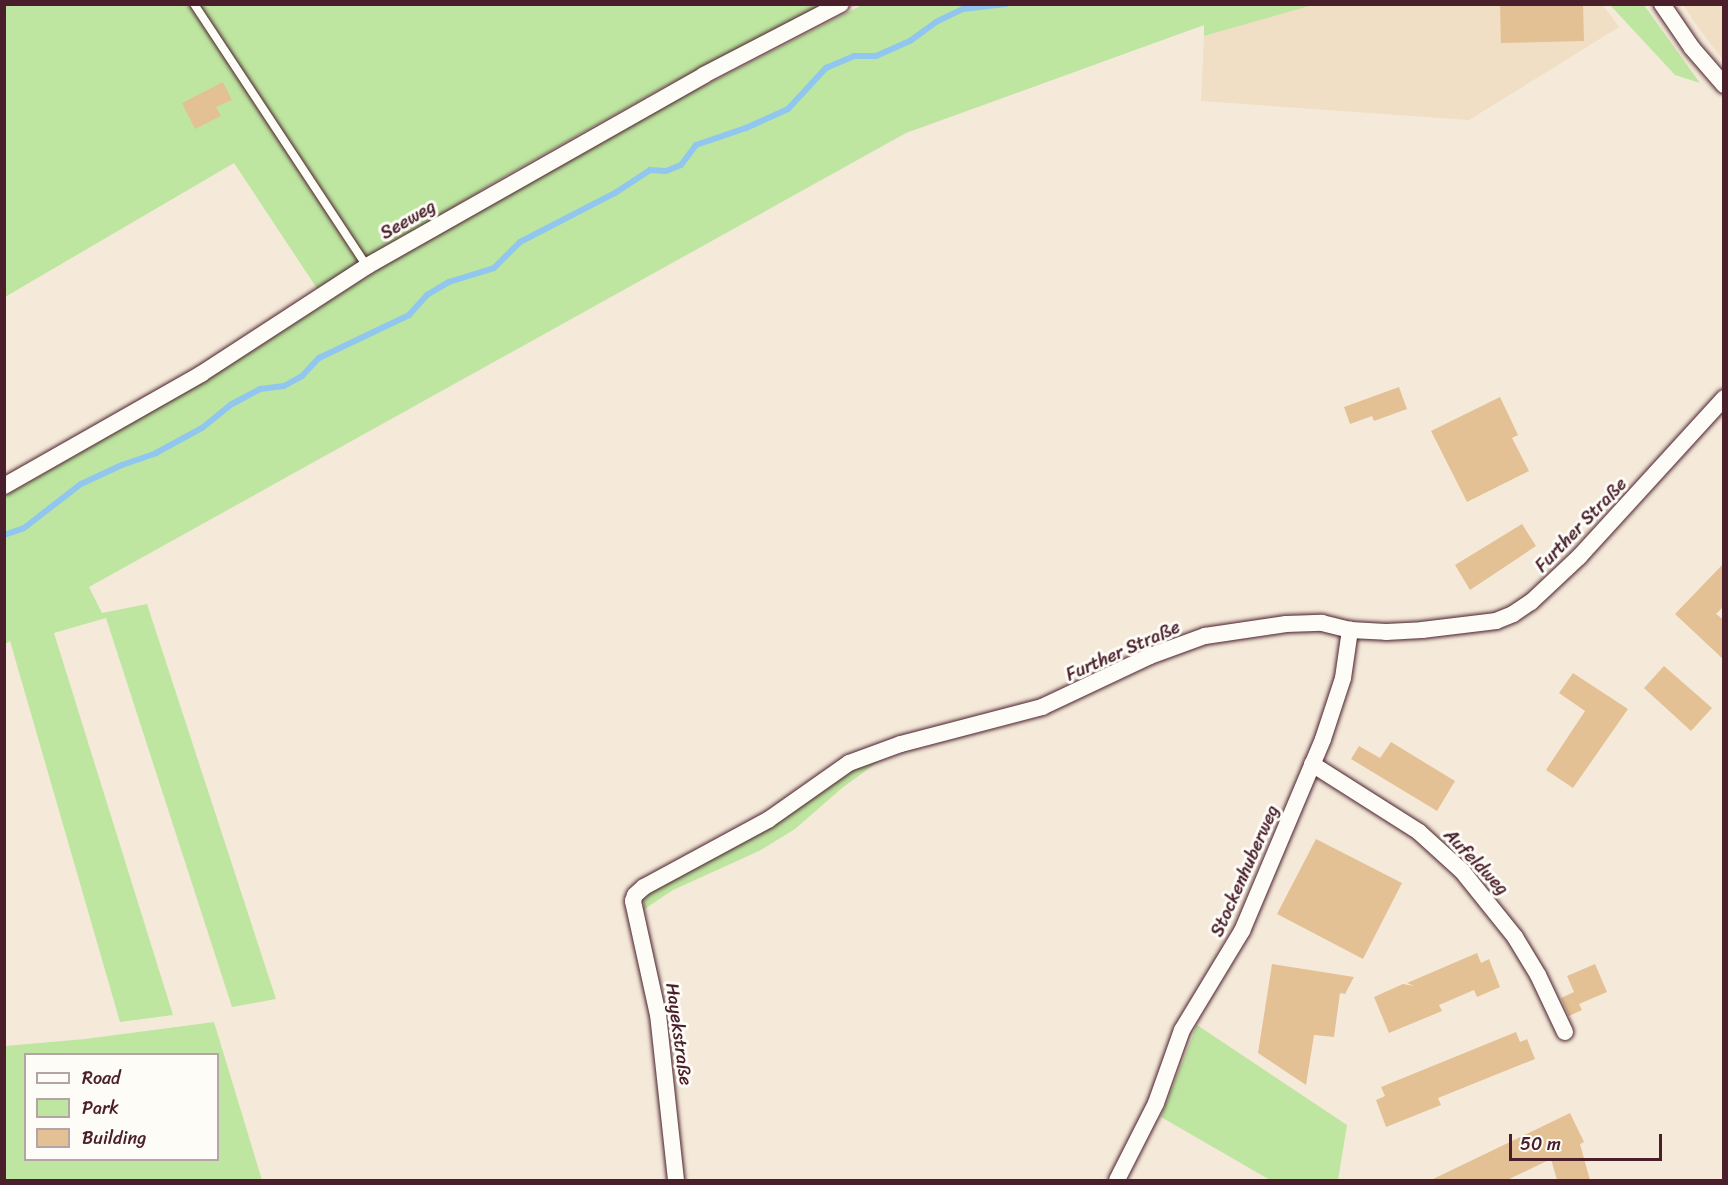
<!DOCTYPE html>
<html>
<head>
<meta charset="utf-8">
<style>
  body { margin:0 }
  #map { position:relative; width:1728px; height:1185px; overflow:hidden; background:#f5eada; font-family:Sriracha,sans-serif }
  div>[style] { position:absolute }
  .built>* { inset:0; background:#f0dec5 }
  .green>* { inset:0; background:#bee6a1 }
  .stream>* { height:6px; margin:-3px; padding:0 3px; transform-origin:3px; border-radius:3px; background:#91c7ef }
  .building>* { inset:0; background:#e3c195 }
  .roads { filter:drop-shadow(0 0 2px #4a1f2b) drop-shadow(0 0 2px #4a1f2b) }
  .service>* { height:8px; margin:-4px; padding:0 4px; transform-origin:4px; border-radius:4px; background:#fdfcf7 }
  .minor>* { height:16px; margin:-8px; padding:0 8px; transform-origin:8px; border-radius:8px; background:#fdfcf7 }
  span { translate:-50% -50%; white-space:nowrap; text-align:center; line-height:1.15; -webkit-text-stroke:6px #fdfcf7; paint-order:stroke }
  .street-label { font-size:18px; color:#4a1f2b }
  .frame { position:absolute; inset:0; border:6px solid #4a1f2b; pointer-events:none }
  .legend { position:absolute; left:24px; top:1053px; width:195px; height:108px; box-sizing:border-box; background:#fdfcf7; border:2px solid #b5a4a5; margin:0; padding:8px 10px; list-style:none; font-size:18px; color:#4a1f2b }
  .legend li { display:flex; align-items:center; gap:12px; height:30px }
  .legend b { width:30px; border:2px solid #b5a4a5 }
  .scale { position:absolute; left:1509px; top:1134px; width:153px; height:27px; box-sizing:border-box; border:3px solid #4a1f2b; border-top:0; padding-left:8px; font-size:18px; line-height:21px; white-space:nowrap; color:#4a1f2b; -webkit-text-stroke:4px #fdfcf7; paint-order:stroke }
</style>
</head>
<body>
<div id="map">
  <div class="built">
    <div style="clip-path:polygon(1313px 5px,1603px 5px,1619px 27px,1469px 120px,1201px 101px,1204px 36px)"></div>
    <div style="clip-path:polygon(1683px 5px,1723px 5px,1723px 60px,1695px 23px)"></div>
  </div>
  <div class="green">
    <div style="clip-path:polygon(4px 5px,821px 5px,662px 88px,493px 183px,318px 290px,234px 163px,5px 297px)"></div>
    <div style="clip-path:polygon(862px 5px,1313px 5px,1204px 36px,1204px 25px,906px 133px,89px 587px,102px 613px,147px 604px,276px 999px,232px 1007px,106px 618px,54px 633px,173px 1015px,120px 1022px,10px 641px,5px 644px,5px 496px,202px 383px,384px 266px,663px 107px)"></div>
    <div style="clip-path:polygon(1610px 5px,1644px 5px,1700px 83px,1675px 75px)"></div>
    <div style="clip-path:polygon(890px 753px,842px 788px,795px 829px,759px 851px,673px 890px,643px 910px,645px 898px,655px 886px,837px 777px)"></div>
    <div style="clip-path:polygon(evenodd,214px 1022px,262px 1180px,5px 1180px,5px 1046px,85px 1039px,214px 1022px,218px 1054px,218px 1160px,26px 1160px,26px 1054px,218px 1054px)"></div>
    <div style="clip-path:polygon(1197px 1025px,1347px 1125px,1338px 1180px,1270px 1180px,1161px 1117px)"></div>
  </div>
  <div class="stream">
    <div style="left:4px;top:535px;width:21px;rotate:-19deg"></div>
    <div style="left:24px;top:528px;width:72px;rotate:-37.7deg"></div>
    <div style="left:81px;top:484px;width:45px;rotate:-24.9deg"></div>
    <div style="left:122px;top:465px;width:36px;rotate:-19deg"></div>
    <div style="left:156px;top:453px;width:52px;rotate:-28.5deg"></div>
    <div style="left:202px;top:428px;width:38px;rotate:-39deg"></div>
    <div style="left:232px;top:404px;width:32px;rotate:-28deg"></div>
    <div style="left:260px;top:389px;width:24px;rotate:-7deg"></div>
    <div style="left:284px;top:386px;width:21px;rotate:-29deg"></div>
    <div style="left:302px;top:376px;width:25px;rotate:-47deg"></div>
    <div style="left:319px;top:358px;width:100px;rotate:-25.5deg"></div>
    <div style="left:409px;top:315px;width:27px;rotate:-48deg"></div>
    <div style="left:427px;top:295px;width:26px;rotate:-31deg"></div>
    <div style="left:449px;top:282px;width:47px;rotate:-17.3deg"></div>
    <div style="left:494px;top:268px;width:37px;rotate:-45deg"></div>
    <div style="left:520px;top:242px;width:107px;rotate:-27.3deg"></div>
    <div style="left:615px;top:193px;width:42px;rotate:-33.3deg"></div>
    <div style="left:650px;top:170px;width:16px;rotate:4deg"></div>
    <div style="left:666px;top:171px;width:16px;rotate:-22deg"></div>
    <div style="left:681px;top:165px;width:25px;rotate:-53deg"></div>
    <div style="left:696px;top:145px;width:53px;rotate:-18.8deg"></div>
    <div style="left:746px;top:128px;width:46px;rotate:-24.3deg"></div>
    <div style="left:788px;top:109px;width:56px;rotate:-47.2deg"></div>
    <div style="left:826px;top:68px;width:30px;rotate:-23deg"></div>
    <div style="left:854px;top:56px;width:22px"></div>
    <div style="left:876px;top:56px;width:37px;rotate:-24deg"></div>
    <div style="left:910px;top:41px;width:32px;rotate:-36deg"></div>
    <div style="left:936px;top:22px;width:30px;rotate:-26deg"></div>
    <div style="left:963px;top:9px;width:43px;rotate:-6.6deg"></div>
  </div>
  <div class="building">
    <div style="clip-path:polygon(1500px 4px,1583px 4px,1584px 41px,1501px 43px)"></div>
    <div style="clip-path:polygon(223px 82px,232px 100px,216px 107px,221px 116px,195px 129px,182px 103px)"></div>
    <div style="clip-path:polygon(1399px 387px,1407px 409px,1374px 421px,1372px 416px,1350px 424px,1344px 407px)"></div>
    <div style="clip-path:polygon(1500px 397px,1518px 435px,1512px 438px,1529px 471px,1467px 502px,1431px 431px)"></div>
    <div style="clip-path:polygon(1522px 524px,1536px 546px,1470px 590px,1455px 565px)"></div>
    <div style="clip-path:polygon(1724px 563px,1724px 606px,1716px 614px,1724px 620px,1724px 660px,1675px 614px)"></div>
    <div style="clip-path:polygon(1664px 666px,1712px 708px,1691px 731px,1644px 688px)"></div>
    <div style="clip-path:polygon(1573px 673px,1628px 709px,1573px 788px,1546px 770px,1585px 711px,1559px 693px)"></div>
    <div style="clip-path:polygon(1391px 742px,1455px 781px,1437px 811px,1351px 759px,1359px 746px,1380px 758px)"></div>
    <div style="clip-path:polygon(1316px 839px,1402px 883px,1363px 959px,1277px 914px)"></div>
    <div style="clip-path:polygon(1477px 953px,1481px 963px,1489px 959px,1500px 987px,1477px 997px,1474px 990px,1439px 1005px,1442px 1011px,1389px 1033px,1374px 997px,1403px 984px,1414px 986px,1407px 983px)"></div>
    <div style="clip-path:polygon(1272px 964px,1354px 977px,1345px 994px,1340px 993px,1334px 1037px,1314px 1035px,1306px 1085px,1258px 1053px)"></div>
    <div style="clip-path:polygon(1595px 964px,1607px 992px,1579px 1004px,1582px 1010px,1569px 1016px,1561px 998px,1574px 992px,1567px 976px)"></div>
    <div style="clip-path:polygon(1516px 1032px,1520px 1042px,1527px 1039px,1535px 1059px,1438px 1098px,1441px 1105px,1386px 1127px,1376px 1100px,1385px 1096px,1381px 1087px)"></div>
    <div style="clip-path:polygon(1570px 1113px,1584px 1142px,1580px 1144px,1590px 1180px,1557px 1180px,1551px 1159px,1507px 1180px,1431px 1180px)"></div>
  </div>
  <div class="roads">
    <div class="service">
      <div style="left:194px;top:4px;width:314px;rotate:56.6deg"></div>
    </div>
    <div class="minor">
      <div style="left:1662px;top:4px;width:53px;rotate:55.7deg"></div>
      <div style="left:1692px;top:48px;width:49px;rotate:49.1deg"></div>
      <div style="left:4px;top:486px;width:227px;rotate:-29.6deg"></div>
      <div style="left:201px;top:374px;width:198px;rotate:-33deg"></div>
      <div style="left:367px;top:266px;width:387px;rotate:-29.5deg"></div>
      <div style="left:704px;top:75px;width:154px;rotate:-27.4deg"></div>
      <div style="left:1312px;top:764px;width:127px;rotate:32.4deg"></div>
      <div style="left:1419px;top:832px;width:58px;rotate:42.2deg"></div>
      <div style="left:1462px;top:871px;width:85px;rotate:51.2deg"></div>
      <div style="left:1515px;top:937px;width:44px;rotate:58.8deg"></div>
      <div style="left:1538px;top:975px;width:63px;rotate:64.7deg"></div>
      <div style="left:676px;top:1180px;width:166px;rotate:-96.2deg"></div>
      <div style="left:658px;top:1015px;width:117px;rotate:-102.4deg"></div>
      <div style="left:633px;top:901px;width:6px;rotate:-72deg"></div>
      <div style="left:635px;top:895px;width:12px;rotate:-42deg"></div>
      <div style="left:644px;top:887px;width:141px;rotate:-28.4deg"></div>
      <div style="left:768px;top:820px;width:99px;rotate:-35.1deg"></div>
      <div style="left:849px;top:763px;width:55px;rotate:-20.1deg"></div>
      <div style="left:901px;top:744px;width:146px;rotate:-14.7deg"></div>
      <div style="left:1042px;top:707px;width:119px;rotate:-25.3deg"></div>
      <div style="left:1150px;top:656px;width:59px;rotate:-20deg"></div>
      <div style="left:1205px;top:636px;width:82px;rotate:-8.4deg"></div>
      <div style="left:1286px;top:624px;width:36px;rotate:-2deg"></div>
      <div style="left:1322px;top:623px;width:29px;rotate:14deg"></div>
      <div style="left:1350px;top:630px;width:36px;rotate:3deg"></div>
      <div style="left:1386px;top:632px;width:36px;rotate:-3deg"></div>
      <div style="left:1422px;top:630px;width:75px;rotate:-6.9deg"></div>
      <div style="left:1496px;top:621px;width:18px;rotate:-22deg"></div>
      <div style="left:1513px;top:614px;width:22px;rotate:-34deg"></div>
      <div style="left:1531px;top:602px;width:66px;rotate:-43.2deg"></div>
      <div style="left:1579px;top:557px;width:215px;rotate:-47.6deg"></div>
      <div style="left:1117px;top:1180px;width:86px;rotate:-63.1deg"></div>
      <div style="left:1156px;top:1103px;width:77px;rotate:-70.4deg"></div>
      <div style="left:1182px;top:1030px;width:116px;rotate:-58.8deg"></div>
      <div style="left:1242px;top:931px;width:208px;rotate:-67.1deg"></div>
      <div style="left:1323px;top:739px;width:64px;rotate:-71.8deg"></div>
      <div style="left:1343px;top:678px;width:49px;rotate:-81.7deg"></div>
    </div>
  </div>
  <div class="street-label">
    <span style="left:408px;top:220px;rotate:-30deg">Seeweg</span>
    <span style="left:1581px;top:525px;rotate:-46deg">Further Straße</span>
    <span style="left:1123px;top:651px;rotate:-24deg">Further Straße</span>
    <span style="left:1476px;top:862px;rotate:46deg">Aufeldweg</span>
    <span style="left:1245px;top:871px;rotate:-66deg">Stockenhuberweg</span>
    <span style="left:679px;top:1034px;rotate:82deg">Hayekstraße</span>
  </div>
  <div class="frame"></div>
  <ul class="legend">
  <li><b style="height:8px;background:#fdfcf7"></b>Road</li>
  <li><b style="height:16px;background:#bee6a1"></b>Park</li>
  <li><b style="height:16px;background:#e3c195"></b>Building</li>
  </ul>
  <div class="scale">50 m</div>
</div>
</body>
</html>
